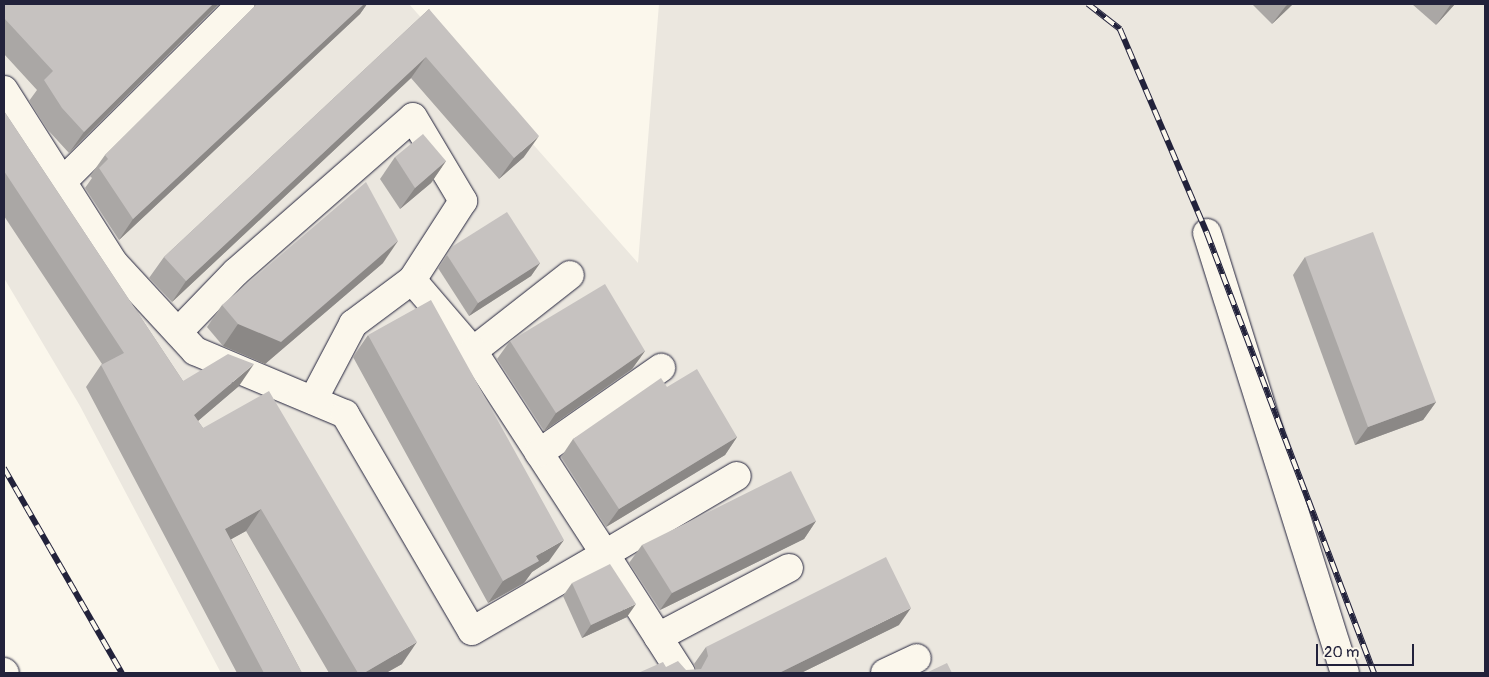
<!DOCTYPE html>
<html>
<head>
<meta charset="utf-8">
<style>
  body { margin:0 }
  #map { position:relative; width:1489px; height:677px; overflow:hidden; background:#fbf7ec; font-family:Pangolin,sans-serif }
  div>[style] { position:absolute }
  .built>* { inset:0; background:#ebe7df }
  .roads { filter:drop-shadow(0 0 1px #22223b) drop-shadow(0 0 1px #22223b) }
  .minor>* { height:28px; margin:-14px; padding:0 14px; transform-origin:14px; border-radius:14px; background:#fbf7ec }
  .rail>* { height:5.5px; margin-top:-2.75px; transform-origin:0; background:repeating-linear-gradient(90deg,#fbf7ec 0 11px,#22223b 0 22px); box-sizing:border-box; border-block:1px solid #22223b }
  .wall>* { inset:0; background:#aaa7a5 }
  .shaded-wall>* { inset:0; background:#8b8886 }
  .building>* { inset:0; background:#c6c2c0 }
  span { translate:-50% -50%; white-space:nowrap; text-align:center; line-height:1.15; -webkit-text-stroke:4px #fbf7ec; paint-order:stroke }
  .frame { position:absolute; inset:0; border:5px solid #22223b; pointer-events:none }
  .scale { position:absolute; left:1316px; top:644px; width:98px; height:22px; box-sizing:border-box; border:2px solid #22223b; border-top:0; padding-left:6px; font-size:15px; line-height:18px; white-space:nowrap; color:#22223b; -webkit-text-stroke:4px #fbf7ec; paint-order:stroke }
</style>
</head>
<body>
<div id="map">
  <div class="built">
    <div style="clip-path:polygon(4px 4px,409px 4px,638px 263px,659px 4px,1485px 4px,1485px 673px,221px 673px,80px 406px,4px 278px)"></div>
  </div>
  <div class="roads">
    <div class="minor">
      <div style="left:4px;top:90px;width:204px;rotate:57.6deg"></div>
      <div style="left:113px;top:262px;width:121px;rotate:47.3deg"></div>
      <div style="left:195px;top:351px;width:163px;rotate:22.8deg"></div>
      <div style="left:345px;top:414px;width:251px;rotate:59.7deg"></div>
      <div style="left:472px;top:631px;width:154px;rotate:-30.1deg"></div>
      <div style="left:605px;top:554px;width:141px;rotate:57.4deg"></div>
      <div style="left:62px;top:182px;width:252px;rotate:-44.8deg"></div>
      <div style="left:1207px;top:233px;width:461px;rotate:72.6deg"></div>
      <div style="left:178px;top:332px;width:83px;rotate:-46deg"></div>
      <div style="left:236px;top:272px;width:235px;rotate:-41.2deg"></div>
      <div style="left:413px;top:117px;width:98px;rotate:59.2deg"></div>
      <div style="left:463px;top:201px;width:94px;rotate:122.8deg"></div>
      <div style="left:473px;top:351px;width:123px;rotate:-38.1deg"></div>
      <div style="left:313px;top:400px;width:86px;rotate:-62.2deg"></div>
      <div style="left:353px;top:324px;width:74px;rotate:-36.7deg"></div>
      <div style="left:412px;top:280px;width:94px;rotate:49.3deg"></div>
      <div style="left:473px;top:351px;width:242px;rotate:57deg"></div>
      <div style="left:605px;top:554px;width:153px;rotate:-30.6deg"></div>
      <div style="left:539px;top:453px;width:149px;rotate:-34.9deg"></div>
      <div style="left:658px;top:637px;width:148px;rotate:-27.8deg"></div>
      <div style="left:4px;top:672px;width:1px;rotate:45deg"></div>
      <div style="left:885px;top:673px;width:35px;rotate:-25deg"></div>
    </div>
  </div>
  <div class="rail">
    <div style="left:1088px;top:4px;width:41px;rotate:38deg"></div>
    <div style="left:1120px;top:29px;width:222px;rotate:66.9deg"></div>
    <div style="left:1207px;top:233px;width:471px;rotate:69.2deg"></div>
    <div style="left:4px;top:468px;width:237px;rotate:60.1deg"></div>
  </div>
  <div class="wall">
    <div style="clip-path:polygon(4px 4px,219px 4px,69px 153px,47px 129px,29px 101px,37px 90px,4px 54px)"></div>
    <div style="clip-path:polygon(255px 4px,367px 4px,360px 14px,119px 240px,85px 188px,92px 178px,90px 176px,105px 155px,254px 7px)"></div>
    <div style="clip-path:polygon(1252px 4px,1293px 4px,1272px 24px)"></div>
    <div style="clip-path:polygon(1412px 4px,1455px 4px,1436px 25px)"></div>
    <div style="clip-path:polygon(429px 9px,524px 157px,499px 179px,411px 78px,172px 302px,149px 278px,164px 257px)"></div>
    <div style="clip-path:polygon(4px 111px,183px 381px,239px 386px,198px 421px,203px 428px,402px 664px,386px 673px,329px 673px,246px 531px,231px 539px,302px 673px,237px 673px,86px 387px,101px 365px,102px 364px,4px 216px)"></div>
    <div style="clip-path:polygon(395px 157px,446px 161px,431px 183px,400px 209px,380px 179px)"></div>
    <div style="clip-path:polygon(453px 246px,540px 263px,531px 276px,469px 316px,438px 268px)"></div>
    <div style="clip-path:polygon(1305px 257px,1436px 402px,1423px 420px,1355px 445px,1293px 275px)"></div>
    <div style="clip-path:polygon(383px 263px,265px 364px,223px 346px,207px 327px,222px 305px)"></div>
    <div style="clip-path:polygon(368px 335px,549px 561px,532px 572px,524px 583px,488px 603px,353px 357px)"></div>
    <div style="clip-path:polygon(510px 341px,645px 351px,632px 369px,544px 431px,497px 359px)"></div>
    <div style="clip-path:polygon(667px 387px,737px 437px,725px 455px,606px 527px,561px 457px,573px 439px)"></div>
    <div style="clip-path:polygon(816px 521px,804px 539px,660px 610px,629px 563px,642px 545px)"></div>
    <div style="clip-path:polygon(572px 583px,627px 617px,582px 638px,563px 596px)"></div>
    <div style="clip-path:polygon(899px 625px,801px 673px,638px 673px,666px 667px,686px 670px,696px 670px,694px 664px,706px 647px)"></div>
  </div>
  <div class="shaded-wall">
    <div style="clip-path:polygon(213px 4px,219px 4px,69px 153px,84px 132px)"></div>
    <div style="clip-path:polygon(364px 4px,367px 4px,360px 14px,119px 240px,133px 219px)"></div>
    <div style="clip-path:polygon(1288px 4px,1293px 4px,1272px 24px,1285px 7px)"></div>
    <div style="clip-path:polygon(1451px 4px,1455px 4px,1436px 25px)"></div>
    <div style="clip-path:polygon(426px 57px,411px 78px,172px 302px,186px 281px)"></div>
    <div style="clip-path:polygon(539px 136px,524px 157px,499px 179px,514px 158px)"></div>
    <div style="clip-path:polygon(446px 161px,431px 183px,400px 209px,415px 188px)"></div>
    <div style="clip-path:polygon(398px 241px,383px 263px,265px 364px,223px 346px,238px 324px)"></div>
    <div style="clip-path:polygon(540px 263px,531px 276px,469px 316px,478px 303px)"></div>
    <div style="clip-path:polygon(645px 351px,632px 369px,544px 431px,556px 413px)"></div>
    <div style="clip-path:polygon(254px 364px,239px 386px,179px 437px,194px 415px)"></div>
    <div style="clip-path:polygon(1436px 402px,1423px 420px,1355px 445px,1368px 427px)"></div>
    <div style="clip-path:polygon(737px 437px,725px 455px,606px 527px,619px 509px)"></div>
    <div style="clip-path:polygon(261px 509px,246px 531px,210px 551px,225px 529px)"></div>
    <div style="clip-path:polygon(816px 521px,804px 539px,660px 610px,672px 593px)"></div>
    <div style="clip-path:polygon(564px 540px,549px 561px,532px 572px,524px 583px,488px 603px,503px 581px,536px 556px)"></div>
    <div style="clip-path:polygon(636px 604px,627px 617px,582px 638px,591px 625px)"></div>
    <div style="clip-path:polygon(911px 608px,899px 625px,801px 673px,779px 673px)"></div>
    <div style="clip-path:polygon(417px 642px,402px 664px,386px 673px,364px 673px)"></div>
  </div>
  <div class="building">
    <div style="clip-path:polygon(4px 4px,213px 4px,84px 132px,62px 108px,44px 80px,53px 71px,4px 18px)"></div>
    <div style="clip-path:polygon(257px 4px,364px 4px,133px 219px,99px 168px,108px 159px,105px 155px)"></div>
    <div style="clip-path:polygon(429px 9px,539px 136px,514px 158px,426px 57px,186px 281px,164px 257px)"></div>
    <div style="clip-path:polygon(4px 111px,183px 381px,228px 354px,254px 364px,194px 415px,203px 428px,269px 391px,417px 642px,364px 673px,358px 673px,261px 509px,225px 529px,302px 673px,264px 673px,101px 365px,124px 353px,4px 171px)"></div>
    <div style="clip-path:polygon(423px 134px,446px 161px,415px 188px,395px 157px)"></div>
    <div style="clip-path:polygon(366px 182px,398px 241px,281px 342px,238px 324px,222px 305px)"></div>
    <div style="clip-path:polygon(507px 212px,540px 263px,478px 303px,447px 255px,453px 246px)"></div>
    <div style="clip-path:polygon(1373px 232px,1436px 402px,1368px 427px,1305px 257px)"></div>
    <div style="clip-path:polygon(605px 284px,645px 351px,556px 413px,510px 341px)"></div>
    <div style="clip-path:polygon(431px 300px,564px 540px,536px 556px,539px 561px,503px 581px,368px 335px)"></div>
    <div style="clip-path:polygon(697px 369px,737px 437px,619px 509px,573px 439px,661px 378px,667px 387px)"></div>
    <div style="clip-path:polygon(791px 471px,816px 521px,672px 593px,642px 545px)"></div>
    <div style="clip-path:polygon(886px 557px,911px 608px,779px 673px,638px 673px,663px 662px,666px 667px,678px 661px,686px 670px,701px 669px,708px 656px,706px 647px)"></div>
    <div style="clip-path:polygon(610px 564px,636px 604px,591px 625px,572px 583px)"></div>
    <div style="clip-path:polygon(947px 663px,952px 673px,926px 673px)"></div>
  </div>
  <div class="frame"></div>
  <div class="scale">20 m</div>
</div>
</body>
</html>
